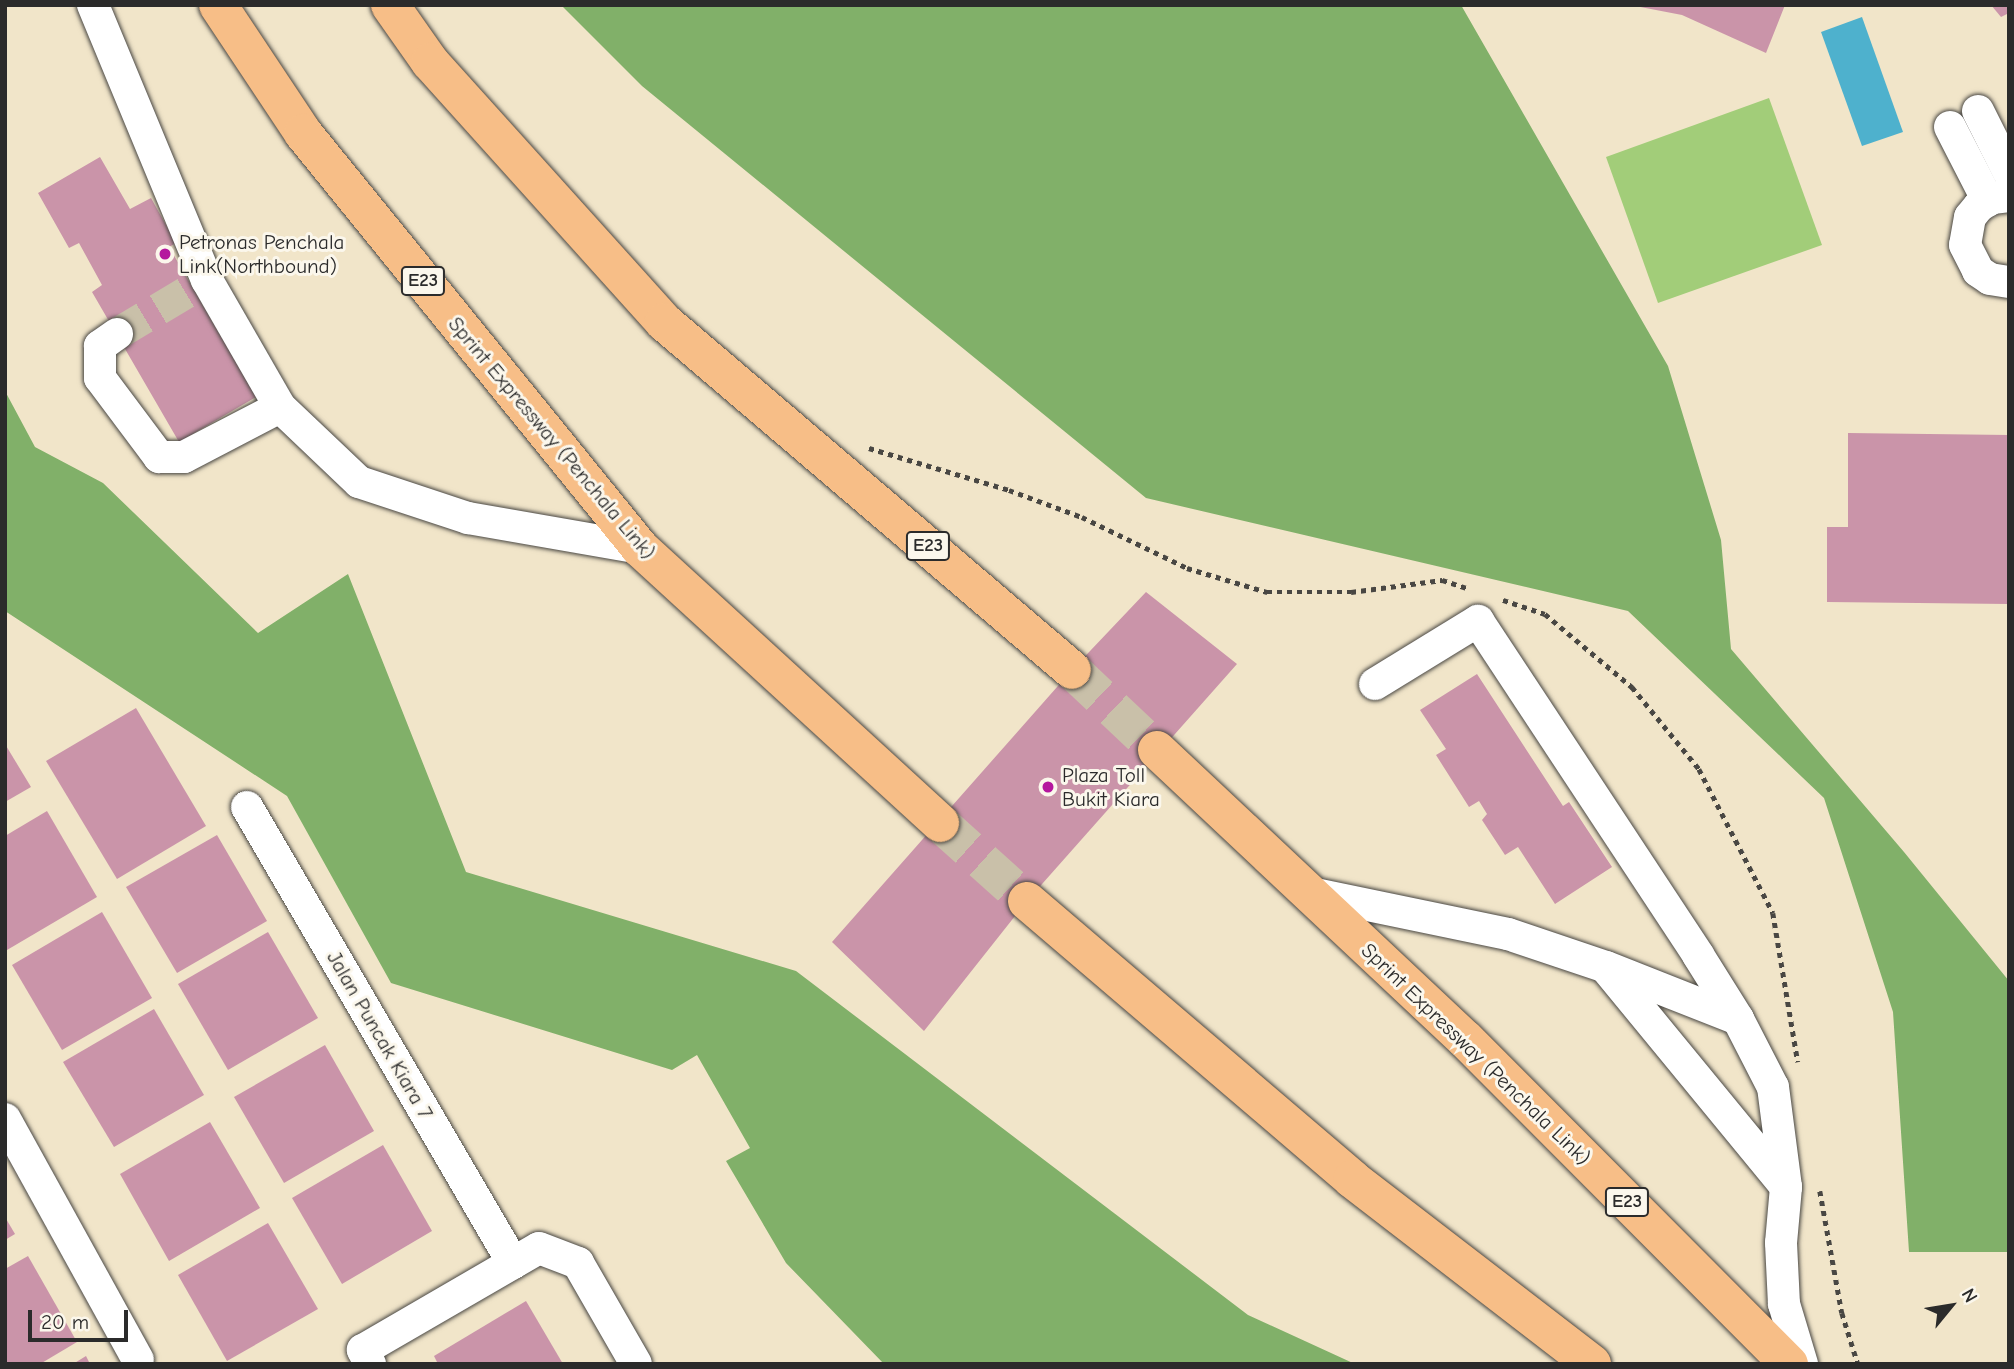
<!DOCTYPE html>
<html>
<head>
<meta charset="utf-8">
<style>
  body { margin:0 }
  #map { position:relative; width:2014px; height:1369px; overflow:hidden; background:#f1e5c9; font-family:"Comic Neue",sans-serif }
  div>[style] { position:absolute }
  .green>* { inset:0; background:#a2cd79 }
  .forest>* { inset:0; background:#81b069 }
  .water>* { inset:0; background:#4eb1cd }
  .building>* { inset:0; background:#ca94a9 }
  .minor-tunnel>* { height:32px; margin-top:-16px; transform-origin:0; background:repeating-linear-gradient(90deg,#c9c0a9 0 32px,transparent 0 48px) }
  .highway-tunnel>* { height:38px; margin-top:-19px; transform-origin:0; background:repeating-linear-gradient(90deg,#c9c0a9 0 38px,transparent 0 57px) }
  .path>* { height:4.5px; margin-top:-2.25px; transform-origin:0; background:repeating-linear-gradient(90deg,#494743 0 5px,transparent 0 10px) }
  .roads { filter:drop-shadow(0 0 2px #494743) drop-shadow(0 0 2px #494743) }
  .minor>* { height:32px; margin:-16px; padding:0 16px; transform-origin:16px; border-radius:16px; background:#fff }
  .highway>* { height:38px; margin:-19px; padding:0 19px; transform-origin:19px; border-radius:19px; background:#f7be87 }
  .dots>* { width:19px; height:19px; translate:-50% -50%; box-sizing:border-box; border:4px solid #fbf7ec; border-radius:50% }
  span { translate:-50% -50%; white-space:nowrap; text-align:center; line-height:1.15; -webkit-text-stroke:6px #fbf7ec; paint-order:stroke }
  .shield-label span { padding:2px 5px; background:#fbf7ec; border:2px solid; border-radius:5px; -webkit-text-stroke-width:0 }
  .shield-label { font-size:19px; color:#2b2b2b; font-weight:700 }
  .poi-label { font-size:21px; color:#2b2b2b }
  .left { translate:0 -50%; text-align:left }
  .street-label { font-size:21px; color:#2b2b2b }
  .frame { position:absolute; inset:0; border:7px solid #2b2b2b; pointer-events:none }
  .north { position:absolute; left:1916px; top:1271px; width:70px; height:70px; -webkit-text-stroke:5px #fbf7ec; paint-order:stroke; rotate:60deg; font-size:19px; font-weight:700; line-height:28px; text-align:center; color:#2b2b2b }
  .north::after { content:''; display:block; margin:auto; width:24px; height:32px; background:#2b2b2b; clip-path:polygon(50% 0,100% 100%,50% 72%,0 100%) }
  .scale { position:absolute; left:28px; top:1310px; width:100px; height:32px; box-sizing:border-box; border:4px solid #2b2b2b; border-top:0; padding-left:9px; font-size:21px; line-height:24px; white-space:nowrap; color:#2b2b2b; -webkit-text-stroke:5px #fbf7ec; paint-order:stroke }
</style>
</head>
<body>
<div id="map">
  <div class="green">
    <div style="clip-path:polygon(1769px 98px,1822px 245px,1658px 303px,1606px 157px)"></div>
  </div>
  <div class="forest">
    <div style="clip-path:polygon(561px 5px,1461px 5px,1668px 366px,1721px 540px,1731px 649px,1904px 852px,2009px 981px,2009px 1252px,1909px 1252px,1893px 1012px,1824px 798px,1628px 611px,1146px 498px,642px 86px)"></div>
    <div style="clip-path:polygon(5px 391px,35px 447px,103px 483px,258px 633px,348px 574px,466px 872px,796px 971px,1248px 1315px,1355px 1364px,884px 1364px,786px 1263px,726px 1161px,750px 1148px,697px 1055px,672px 1070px,391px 983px,287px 796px,5px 611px)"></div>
  </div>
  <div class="water">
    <div style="clip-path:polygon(1862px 17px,1903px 132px,1862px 146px,1821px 32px)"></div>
  </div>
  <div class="building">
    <div style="clip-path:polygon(1630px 5px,1785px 5px,1766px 53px,1682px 15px)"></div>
    <div style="clip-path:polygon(1991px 5px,2009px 5px,2009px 13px,2001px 17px)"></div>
    <div style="clip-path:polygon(100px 157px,130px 209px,151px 198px,176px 243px,169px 247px,256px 397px,179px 442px,92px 292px,102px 285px,79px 243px,69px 248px,38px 193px)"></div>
    <div style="clip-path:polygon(1848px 433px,2009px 435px,2009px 604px,1827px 602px,1827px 527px,1848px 527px)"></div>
    <div style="clip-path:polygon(1146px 592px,1237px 664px,1027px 901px,924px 1031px,832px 942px,1072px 670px)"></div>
    <div style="clip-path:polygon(1477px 674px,1563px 806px,1569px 802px,1612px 867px,1555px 904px,1518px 847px,1505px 855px,1482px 820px,1487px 814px,1479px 801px,1469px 807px,1436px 755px,1446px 749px,1420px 710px)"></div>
    <div style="clip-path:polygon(136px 708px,206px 826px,117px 879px,46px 761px)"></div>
    <div style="clip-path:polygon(5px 744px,31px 787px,5px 802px)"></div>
    <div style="clip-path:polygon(47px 811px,97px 897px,7px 950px,5px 836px)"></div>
    <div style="clip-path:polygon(217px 835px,267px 921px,177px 973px,126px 887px)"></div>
    <div style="clip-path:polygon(102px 912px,152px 998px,62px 1050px,12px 965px)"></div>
    <div style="clip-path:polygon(268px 932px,318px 1018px,228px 1070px,178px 984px)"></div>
    <div style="clip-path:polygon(154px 1009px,204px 1095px,114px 1147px,63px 1062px)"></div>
    <div style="clip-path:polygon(325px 1045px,374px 1131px,284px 1183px,234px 1097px)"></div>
    <div style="clip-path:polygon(210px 1122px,260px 1208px,169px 1261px,120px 1174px)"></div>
    <div style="clip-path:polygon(383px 1145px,432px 1231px,342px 1284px,292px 1198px)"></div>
    <div style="clip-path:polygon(5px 1217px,15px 1234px,5px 1240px)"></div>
    <div style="clip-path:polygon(268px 1223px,318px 1309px,227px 1361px,178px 1275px)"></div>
    <div style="clip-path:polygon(28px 1256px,77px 1342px,40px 1364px,5px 1364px,5px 1269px)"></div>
    <div style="clip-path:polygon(526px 1301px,563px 1364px,438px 1364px,434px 1356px)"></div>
    <div style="clip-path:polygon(86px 1356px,90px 1364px,73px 1364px)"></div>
  </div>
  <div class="minor-tunnel">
    <div style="left:117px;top:334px;width:90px;rotate:-30.9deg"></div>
  </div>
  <div class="highway-tunnel">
    <div style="left:1072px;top:670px;width:117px;rotate:43.3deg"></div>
    <div style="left:940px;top:823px;width:117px;rotate:41.9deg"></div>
  </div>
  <div class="path">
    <div style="left:869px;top:448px;width:146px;rotate:16.7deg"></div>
    <div style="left:1009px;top:490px;width:78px;rotate:20.3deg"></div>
    <div style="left:1082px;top:517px;width:117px;rotate:25.9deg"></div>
    <div style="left:1187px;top:568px;width:84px;rotate:16.7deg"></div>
    <div style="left:1267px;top:592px;width:84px"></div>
    <div style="left:1351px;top:592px;width:92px;rotate:-7.5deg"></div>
    <div style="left:1442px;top:580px;width:28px;rotate:18deg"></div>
    <div style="left:1503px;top:600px;width:44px;rotate:18.4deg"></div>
    <div style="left:1545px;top:614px;width:114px;rotate:40deg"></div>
    <div style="left:1632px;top:687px;width:106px;rotate:50.7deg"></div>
    <div style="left:1699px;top:769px;width:162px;rotate:62.8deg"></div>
    <div style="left:1773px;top:913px;width:151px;rotate:80.5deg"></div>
    <div style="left:1820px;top:1191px;width:124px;rotate:79.8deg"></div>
    <div style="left:1842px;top:1313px;width:53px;rotate:72.6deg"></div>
  </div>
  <div class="roads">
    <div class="minor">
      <div style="left:93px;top:5px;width:298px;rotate:67.5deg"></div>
      <div style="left:207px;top:280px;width:146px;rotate:60.1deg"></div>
      <div style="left:280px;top:407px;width:109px;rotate:43.5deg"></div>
      <div style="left:359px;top:482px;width:115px;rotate:18.3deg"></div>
      <div style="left:468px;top:518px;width:175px;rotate:9.9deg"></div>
      <div style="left:1978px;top:111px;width:69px;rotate:63.4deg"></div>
      <div style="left:1950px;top:127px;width:83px;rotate:62.8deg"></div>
      <div style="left:2009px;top:196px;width:17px;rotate:173deg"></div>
      <div style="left:1992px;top:198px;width:15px;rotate:148deg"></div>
      <div style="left:1979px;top:206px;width:14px;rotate:129deg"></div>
      <div style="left:1970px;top:217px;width:28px;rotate:100deg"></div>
      <div style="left:1965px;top:245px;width:29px;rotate:63deg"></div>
      <div style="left:1978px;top:271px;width:14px;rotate:34deg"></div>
      <div style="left:1990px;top:279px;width:19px;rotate:9deg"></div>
      <div style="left:117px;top:334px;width:21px;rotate:145deg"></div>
      <div style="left:100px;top:346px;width:32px;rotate:90deg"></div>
      <div style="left:100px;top:378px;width:99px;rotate:53.2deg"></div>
      <div style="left:159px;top:457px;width:25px"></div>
      <div style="left:184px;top:457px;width:108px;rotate:-27.5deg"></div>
      <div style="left:1375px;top:684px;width:121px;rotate:-31.5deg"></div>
      <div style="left:1478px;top:621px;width:400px;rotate:56.6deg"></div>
      <div style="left:1698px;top:955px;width:75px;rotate:58deg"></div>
      <div style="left:1738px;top:1019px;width:76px;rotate:62.8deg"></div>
      <div style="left:1773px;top:1087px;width:101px;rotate:82.6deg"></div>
      <div style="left:1786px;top:1187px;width:56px;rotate:95.1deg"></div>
      <div style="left:1781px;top:1243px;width:61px;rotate:87.2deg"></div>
      <div style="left:1784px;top:1304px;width:63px;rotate:73.3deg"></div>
      <div style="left:247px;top:807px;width:528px;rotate:59.74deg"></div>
      <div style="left:1310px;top:893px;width:202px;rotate:11.7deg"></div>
      <div style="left:1508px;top:934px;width:103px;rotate:18.6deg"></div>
      <div style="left:1606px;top:967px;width:142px;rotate:21.5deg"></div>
      <div style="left:1607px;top:969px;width:282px;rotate:50.6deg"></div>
      <div style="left:5px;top:1119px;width:275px;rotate:61.1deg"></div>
      <div style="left:370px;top:1364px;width:16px;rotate:-117deg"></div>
      <div style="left:363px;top:1350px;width:203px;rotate:-30.1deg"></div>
      <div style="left:539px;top:1248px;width:42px;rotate:21deg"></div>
      <div style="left:578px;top:1263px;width:116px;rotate:60.1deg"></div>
    </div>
    <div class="highway">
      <div style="left:218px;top:5px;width:154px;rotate:56.4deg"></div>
      <div style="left:303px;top:133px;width:535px;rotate:50.92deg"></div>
      <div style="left:640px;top:548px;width:407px;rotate:42.5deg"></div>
      <div style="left:390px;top:5px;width:70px;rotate:54.9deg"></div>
      <div style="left:430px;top:62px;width:350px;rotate:48deg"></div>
      <div style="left:664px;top:322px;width:536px;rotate:40.46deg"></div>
      <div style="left:1157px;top:750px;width:422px;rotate:43.2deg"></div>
      <div style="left:1465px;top:1039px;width:459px;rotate:45.1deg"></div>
      <div style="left:1027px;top:901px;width:428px;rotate:40.5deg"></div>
      <div style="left:1352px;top:1179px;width:303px;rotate:37.6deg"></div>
    </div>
  </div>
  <div class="dots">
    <div style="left:165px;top:254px;background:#b5179e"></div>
    <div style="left:1048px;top:787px;background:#b5179e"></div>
  </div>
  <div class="shield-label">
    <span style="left:423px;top:281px">E23</span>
    <span style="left:928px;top:546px">E23</span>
    <span style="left:1627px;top:1202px">E23</span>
  </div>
  <div class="poi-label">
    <span class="left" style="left:179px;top:254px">Petronas Penchala<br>Link(Northbound)</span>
    <span class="left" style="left:1062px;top:787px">Plaza Toll<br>Bukit Kiara</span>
  </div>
  <div class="street-label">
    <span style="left:552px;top:438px;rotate:50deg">Sprint Expressway (Penchala Link)</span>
    <span style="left:380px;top:1035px;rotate:60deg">Jalan Puncak Kiara 7</span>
    <span style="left:1476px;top:1054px;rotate:44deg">Sprint Expressway (Penchala Link)</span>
  </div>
  <div class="frame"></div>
  <div class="north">N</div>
  <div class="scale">20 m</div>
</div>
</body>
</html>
